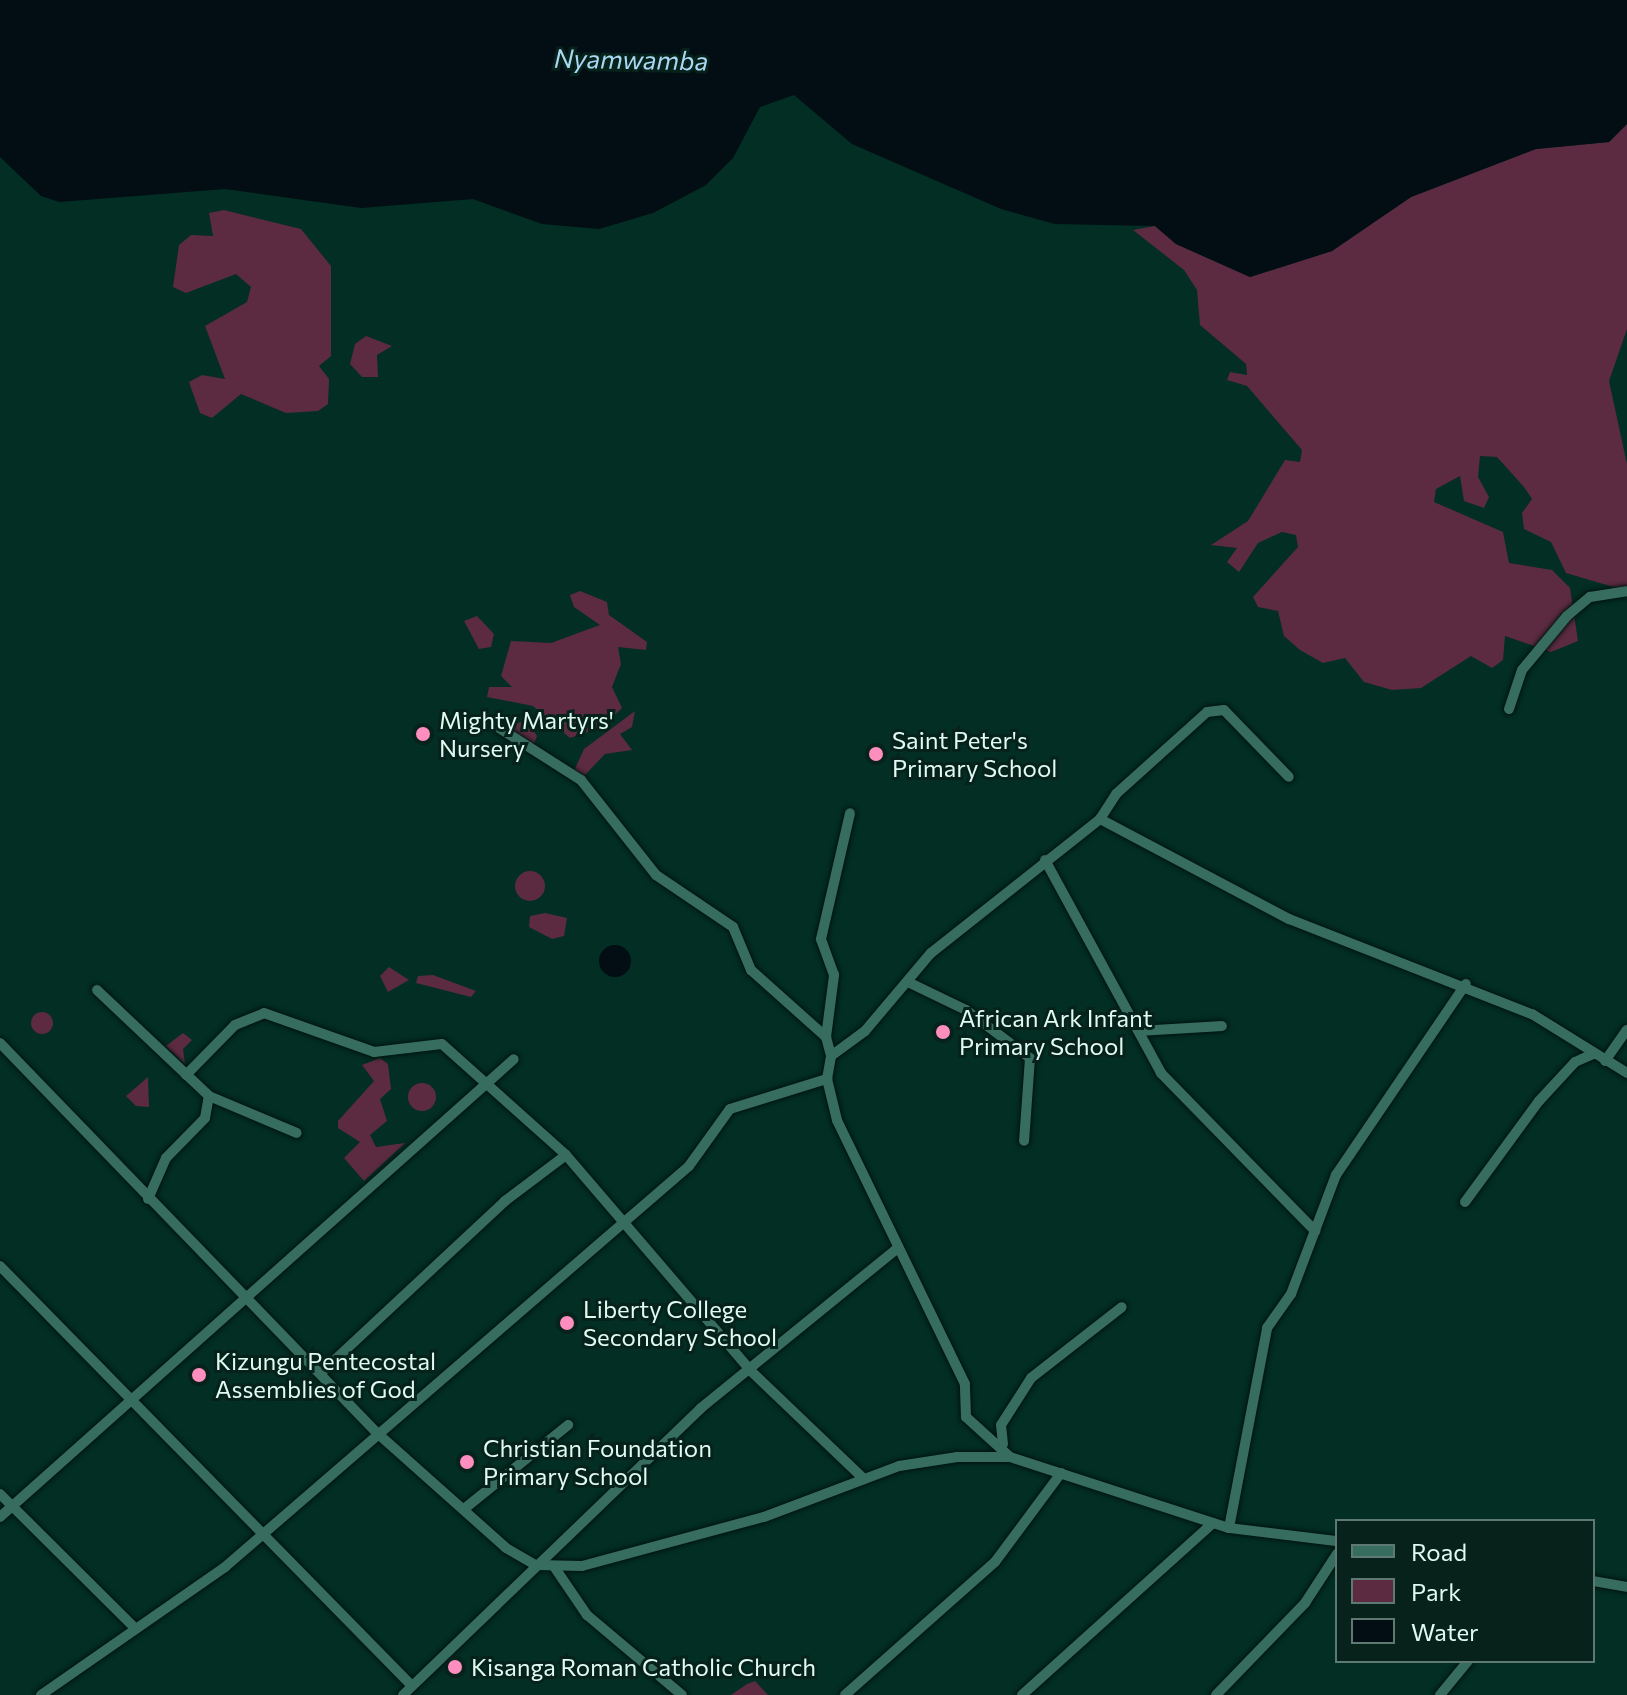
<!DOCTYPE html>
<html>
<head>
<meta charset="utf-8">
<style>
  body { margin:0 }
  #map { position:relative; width:1627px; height:1695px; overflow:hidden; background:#022e24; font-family:Commissioner,sans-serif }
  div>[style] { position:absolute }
  .green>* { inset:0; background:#5c2b41 }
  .round { border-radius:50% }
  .water>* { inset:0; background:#020d14 }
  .roads { filter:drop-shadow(0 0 2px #00140e) drop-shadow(0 0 2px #00140e) }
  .minor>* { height:10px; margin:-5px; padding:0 5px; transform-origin:5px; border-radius:5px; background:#376d5e }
  .dots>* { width:22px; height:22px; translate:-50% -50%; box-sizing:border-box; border:4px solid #06221b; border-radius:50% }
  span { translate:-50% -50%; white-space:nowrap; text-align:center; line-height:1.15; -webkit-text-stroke:6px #06221b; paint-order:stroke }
  .poi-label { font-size:24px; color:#e0fcf2 }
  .left { translate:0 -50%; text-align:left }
  .water-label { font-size:26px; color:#aad8f3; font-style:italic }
  .legend { position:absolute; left:1335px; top:1519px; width:260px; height:144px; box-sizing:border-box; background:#06221b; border:2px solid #5d7971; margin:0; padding:10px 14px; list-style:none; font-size:24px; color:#e0fcf2 }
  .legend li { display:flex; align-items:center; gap:16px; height:40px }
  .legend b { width:40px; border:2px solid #5d7971 }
</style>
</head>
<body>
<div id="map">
  <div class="green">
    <div style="clip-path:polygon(1627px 124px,1627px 329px,1609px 381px,1627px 464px,1627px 591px,1566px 573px,1551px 542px,1524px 529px,1522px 513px,1532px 499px,1524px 487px,1497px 457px,1480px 456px,1478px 477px,1489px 497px,1484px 508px,1464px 501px,1460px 476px,1436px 489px,1434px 502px,1503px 532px,1509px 563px,1552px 570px,1570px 588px,1578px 641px,1551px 652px,1505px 636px,1503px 660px,1492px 668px,1471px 656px,1421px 688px,1392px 690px,1364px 682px,1345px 658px,1323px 663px,1300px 650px,1284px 636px,1278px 611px,1258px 607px,1253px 597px,1298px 547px,1296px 535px,1282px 532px,1258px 543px,1239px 572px,1227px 562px,1237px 548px,1211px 545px,1248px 521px,1285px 460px,1300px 462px,1302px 450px,1247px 386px,1227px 380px,1230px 372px,1247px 375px,1246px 364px,1200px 325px,1197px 290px,1184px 270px,1133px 230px,1155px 226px,1176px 244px,1250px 277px,1332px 251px,1411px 197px,1536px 149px,1609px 142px)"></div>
    <div style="clip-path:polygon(224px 210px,301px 229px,331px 266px,331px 356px,319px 366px,329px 379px,328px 404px,318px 411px,286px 413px,241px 394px,212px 418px,200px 413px,189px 382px,202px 375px,225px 379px,205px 326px,247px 302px,251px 287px,236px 274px,186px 293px,173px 287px,179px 245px,191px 235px,213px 236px,209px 213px)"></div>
    <div style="clip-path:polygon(366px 336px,392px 346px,377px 355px,378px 377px,362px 377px,350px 364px,355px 344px)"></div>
    <div style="clip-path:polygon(580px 591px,607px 602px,609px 615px,647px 642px,646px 650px,618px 647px,621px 664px,612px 687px,622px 708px,602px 727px,570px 738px,533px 706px,487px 697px,489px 687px,512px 687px,501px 676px,511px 641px,551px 643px,600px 625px,574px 607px,570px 595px)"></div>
    <div style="clip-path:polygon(477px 616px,494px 634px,491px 647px,479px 649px,464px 621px)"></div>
    <div style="clip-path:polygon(635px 711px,632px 727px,620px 734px,632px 750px,605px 754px,585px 775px,573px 773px,584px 749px)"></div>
    <div style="clip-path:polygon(527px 720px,537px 736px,532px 749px,518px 750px,503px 728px)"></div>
    <div class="round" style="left:515px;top:871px;width:30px;height:30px"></div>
    <div style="clip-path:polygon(545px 913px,567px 918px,564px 936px,552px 939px,529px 927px,530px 916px)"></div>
    <div style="clip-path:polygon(389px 967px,409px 980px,388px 992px,380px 976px)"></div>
    <div style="clip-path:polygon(433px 975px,476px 991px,471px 997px,416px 983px,418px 976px)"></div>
    <div class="round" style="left:31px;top:1012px;width:22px;height:22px"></div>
    <div style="clip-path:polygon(183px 1033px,192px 1040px,183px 1049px,185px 1064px,166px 1046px)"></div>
    <div style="clip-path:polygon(380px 1058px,388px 1064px,391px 1089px,380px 1099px,387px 1121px,370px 1135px,376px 1147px,405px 1143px,364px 1181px,344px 1158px,360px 1142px,338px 1128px,338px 1121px,374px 1081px,362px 1065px)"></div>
    <div style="clip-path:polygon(148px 1077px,149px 1107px,136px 1106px,126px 1096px)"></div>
    <div class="round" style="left:408px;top:1083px;width:28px;height:28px"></div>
    <div style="clip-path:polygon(755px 1681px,768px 1695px,731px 1695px,747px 1684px)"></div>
  </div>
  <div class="water">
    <div style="clip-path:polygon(0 0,1627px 0,1627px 124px,1609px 142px,1536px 149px,1411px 197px,1332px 251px,1250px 277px,1176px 244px,1155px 226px,1055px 224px,1001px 209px,852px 144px,794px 95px,760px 107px,733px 158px,706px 185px,653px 213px,599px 229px,542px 224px,473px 199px,361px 208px,225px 189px,59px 202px,41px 196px,0 157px)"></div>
    <div class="round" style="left:599px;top:945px;width:32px;height:32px"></div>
  </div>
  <div class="roads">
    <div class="minor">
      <div style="left:1509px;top:709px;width:41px;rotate:-71.6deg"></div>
      <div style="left:1522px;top:670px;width:70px;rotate:-50.2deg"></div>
      <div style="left:1567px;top:616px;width:30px;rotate:-40deg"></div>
      <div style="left:1590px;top:597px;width:37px;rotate:-9deg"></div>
      <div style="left:499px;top:728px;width:97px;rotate:32.4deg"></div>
      <div style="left:581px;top:780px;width:121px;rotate:51.7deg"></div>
      <div style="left:656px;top:875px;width:93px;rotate:34deg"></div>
      <div style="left:733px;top:927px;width:47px;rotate:67.3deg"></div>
      <div style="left:751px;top:970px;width:101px;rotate:41.8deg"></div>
      <div style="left:826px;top:1037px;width:20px;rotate:75deg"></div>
      <div style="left:1100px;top:819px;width:214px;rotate:27.9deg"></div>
      <div style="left:1289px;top:919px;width:261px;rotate:21.4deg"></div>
      <div style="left:1532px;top:1014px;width:112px;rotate:31.8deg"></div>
      <div style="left:1045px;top:860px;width:243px;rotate:61.4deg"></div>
      <div style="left:1161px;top:1073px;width:221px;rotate:45.7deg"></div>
      <div style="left:910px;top:983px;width:62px;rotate:25.7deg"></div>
      <div style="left:966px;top:1010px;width:80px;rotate:36.9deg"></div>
      <div style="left:1030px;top:1058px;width:83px;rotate:94.1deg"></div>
      <div style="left:97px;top:990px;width:154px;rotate:43.4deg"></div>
      <div style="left:209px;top:1096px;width:95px;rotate:22.8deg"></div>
      <div style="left:1139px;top:1031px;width:83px;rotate:-3.4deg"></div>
      <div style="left:826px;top:1037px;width:63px;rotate:-82.6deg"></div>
      <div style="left:834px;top:975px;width:38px;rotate:-110deg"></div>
      <div style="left:821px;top:939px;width:129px;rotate:-77deg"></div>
      <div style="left:0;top:1043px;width:541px;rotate:45.97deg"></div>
      <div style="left:376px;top:1432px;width:174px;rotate:41.7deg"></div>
      <div style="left:506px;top:1548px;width:34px;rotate:30deg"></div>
      <div style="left:536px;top:1565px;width:46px;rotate:1.2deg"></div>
      <div style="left:582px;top:1566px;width:188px;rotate:-15.1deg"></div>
      <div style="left:764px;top:1517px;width:144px;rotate:-20.7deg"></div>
      <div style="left:899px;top:1466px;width:59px;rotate:-8.8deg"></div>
      <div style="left:957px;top:1457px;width:53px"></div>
      <div style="left:1010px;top:1457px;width:230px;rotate:18deg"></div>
      <div style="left:1229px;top:1528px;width:109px;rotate:6.9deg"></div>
      <div style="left:1605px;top:1061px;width:38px;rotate:-55deg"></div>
      <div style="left:186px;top:1075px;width:70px;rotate:-45.6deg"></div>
      <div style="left:235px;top:1025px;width:31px;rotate:-22deg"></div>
      <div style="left:264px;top:1013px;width:117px;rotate:19.5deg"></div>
      <div style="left:374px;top:1052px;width:68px;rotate:-6.7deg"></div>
      <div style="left:442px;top:1044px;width:166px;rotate:41.8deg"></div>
      <div style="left:566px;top:1155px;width:284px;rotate:49.4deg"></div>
      <div style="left:751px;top:1371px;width:155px;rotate:43.7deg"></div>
      <div style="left:148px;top:1199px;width:45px;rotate:-66.3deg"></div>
      <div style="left:166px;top:1158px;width:56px;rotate:-45.7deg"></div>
      <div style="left:205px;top:1118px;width:22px;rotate:-80deg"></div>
      <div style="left:1465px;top:1202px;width:125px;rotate:-53.8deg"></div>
      <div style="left:1539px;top:1101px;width:53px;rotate:-47.3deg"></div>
      <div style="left:1575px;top:1062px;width:20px;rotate:-24deg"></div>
      <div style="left:0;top:1266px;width:586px;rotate:45.55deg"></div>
      <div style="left:324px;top:1370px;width:248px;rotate:-43deg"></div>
      <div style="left:505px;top:1201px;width:76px;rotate:-37deg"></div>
      <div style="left:1003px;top:1444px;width:19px;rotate:-96deg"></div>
      <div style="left:1001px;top:1425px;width:56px;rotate:-57.4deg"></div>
      <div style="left:1031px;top:1378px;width:115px;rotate:-38deg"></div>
      <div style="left:1010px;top:1457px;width:59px;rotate:-137.7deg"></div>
      <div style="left:966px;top:1417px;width:33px;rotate:-92deg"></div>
      <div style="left:965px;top:1384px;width:293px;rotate:-115.9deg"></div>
      <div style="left:837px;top:1120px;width:42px;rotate:-103.7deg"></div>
      <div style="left:827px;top:1079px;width:23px;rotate:-80deg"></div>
      <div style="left:831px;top:1056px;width:42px;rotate:-36.3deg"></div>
      <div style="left:865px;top:1031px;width:102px;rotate:-49.8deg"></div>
      <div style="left:931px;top:953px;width:216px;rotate:-38.4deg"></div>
      <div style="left:1100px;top:819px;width:30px;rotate:-57deg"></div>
      <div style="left:1116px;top:794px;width:122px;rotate:-42deg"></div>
      <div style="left:1207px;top:712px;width:17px;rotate:-7deg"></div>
      <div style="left:1224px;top:710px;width:93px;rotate:45.9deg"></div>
      <div style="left:0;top:1494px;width:189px;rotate:44.8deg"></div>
      <div style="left:464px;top:1509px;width:134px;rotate:-38.9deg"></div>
      <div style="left:0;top:1517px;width:688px;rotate:-41.7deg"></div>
      <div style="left:1229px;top:1528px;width:204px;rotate:-79.2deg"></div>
      <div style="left:1267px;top:1328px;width:42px;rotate:-54.8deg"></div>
      <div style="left:1291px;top:1294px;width:127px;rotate:-69.3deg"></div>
      <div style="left:1336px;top:1175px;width:231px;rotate:-55.8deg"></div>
      <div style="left:555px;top:1568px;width:57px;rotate:55.8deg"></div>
      <div style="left:587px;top:1615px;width:124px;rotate:40.1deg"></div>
      <div style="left:1593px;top:1581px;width:35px;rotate:10deg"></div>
      <div style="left:41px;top:1695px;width:224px;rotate:-34.8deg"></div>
      <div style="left:225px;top:1567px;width:613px;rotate:-40.83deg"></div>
      <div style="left:689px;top:1166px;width:70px;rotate:-54.3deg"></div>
      <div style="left:730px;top:1109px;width:102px;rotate:-17.2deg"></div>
      <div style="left:403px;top:1695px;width:414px;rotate:-43.9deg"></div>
      <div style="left:701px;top:1408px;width:254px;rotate:-39.1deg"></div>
      <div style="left:845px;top:1695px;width:200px;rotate:-41.6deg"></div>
      <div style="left:995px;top:1562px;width:111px;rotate:-53.4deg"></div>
      <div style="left:1022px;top:1695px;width:257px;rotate:-42deg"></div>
      <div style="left:1216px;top:1695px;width:128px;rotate:-45.9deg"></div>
      <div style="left:1305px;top:1603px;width:59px;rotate:-56.9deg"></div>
      <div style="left:1440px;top:1695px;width:44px;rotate:-50.5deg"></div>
    </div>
  </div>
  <div class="dots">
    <div style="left:423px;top:734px;background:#fd8ebe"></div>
    <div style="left:876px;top:754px;background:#fd8ebe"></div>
    <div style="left:943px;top:1032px;background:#fd8ebe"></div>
    <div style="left:567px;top:1323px;background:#fd8ebe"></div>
    <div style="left:199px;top:1375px;background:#fd8ebe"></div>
    <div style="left:467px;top:1462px;background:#fd8ebe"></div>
    <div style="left:455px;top:1667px;background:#fd8ebe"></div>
  </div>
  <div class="poi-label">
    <span class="left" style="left:439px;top:734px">Mighty Martyrs'<br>Nursery</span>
    <span class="left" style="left:892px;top:754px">Saint Peter's<br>Primary School</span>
    <span class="left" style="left:959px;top:1032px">African Ark Infant<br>Primary School</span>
    <span class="left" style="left:583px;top:1323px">Liberty College<br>Secondary School</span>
    <span class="left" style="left:215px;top:1375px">Kizungu Pentecostal<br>Assemblies of God</span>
    <span class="left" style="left:483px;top:1462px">Christian Foundation<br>Primary School</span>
    <span class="left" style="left:471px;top:1667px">Kisanga Roman Catholic Church</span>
  </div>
  <div class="water-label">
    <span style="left:631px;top:59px;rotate:1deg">Nyamwamba</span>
  </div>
  <ul class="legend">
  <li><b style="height:10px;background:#376d5e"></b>Road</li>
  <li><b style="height:22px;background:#5c2b41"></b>Park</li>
  <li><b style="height:22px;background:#020d14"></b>Water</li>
  </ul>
</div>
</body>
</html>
